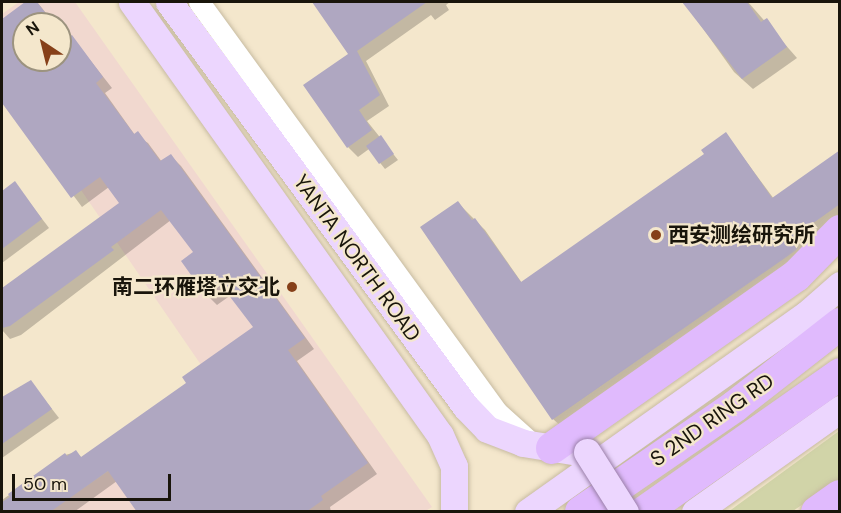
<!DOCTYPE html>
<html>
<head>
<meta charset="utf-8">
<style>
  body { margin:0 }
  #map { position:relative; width:841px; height:513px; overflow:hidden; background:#f4e7cc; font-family:"DM Sans","Noto Sans SC",sans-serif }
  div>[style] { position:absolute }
  .commercial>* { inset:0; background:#f1d8cf }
  .green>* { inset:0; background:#d1d4a8 }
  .shadow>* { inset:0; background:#0003 }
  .building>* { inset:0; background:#afa7c1 }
  .roads { filter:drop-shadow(0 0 2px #c7bba1) drop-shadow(0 0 2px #c7bba1) }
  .minor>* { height:21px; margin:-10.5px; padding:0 10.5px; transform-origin:10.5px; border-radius:10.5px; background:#fff }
  .major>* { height:27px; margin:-13.5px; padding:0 13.5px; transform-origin:13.5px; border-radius:13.5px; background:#ecd6fe }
  .highway>* { height:32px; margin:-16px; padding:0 16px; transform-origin:16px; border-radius:16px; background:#e0bafd }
  .bridges { filter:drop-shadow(0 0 2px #9a80a8) drop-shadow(0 0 2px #9a80a8) }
  .major-bridge>* { height:27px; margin:-13.5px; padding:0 13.5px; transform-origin:13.5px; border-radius:13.5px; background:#ecd6fe }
  .dots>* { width:16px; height:16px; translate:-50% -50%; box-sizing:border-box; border:3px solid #f4e7cc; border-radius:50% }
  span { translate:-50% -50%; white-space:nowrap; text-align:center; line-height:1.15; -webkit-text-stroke:4.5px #f4e7cc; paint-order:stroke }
  .poi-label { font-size:21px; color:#19150b; font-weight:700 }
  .left { translate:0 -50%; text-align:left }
  .right { translate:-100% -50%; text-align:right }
  .street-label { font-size:21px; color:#19150b }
  .frame { position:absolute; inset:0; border:3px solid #19150b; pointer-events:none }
  .north { position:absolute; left:12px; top:12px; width:60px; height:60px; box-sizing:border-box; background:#f4e7cc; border:2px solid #9c937f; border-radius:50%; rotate:325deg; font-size:16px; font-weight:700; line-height:24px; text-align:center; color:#19150b }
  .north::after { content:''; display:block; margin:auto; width:21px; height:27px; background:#864019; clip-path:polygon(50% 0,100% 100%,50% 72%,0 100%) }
  .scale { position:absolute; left:12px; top:474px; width:159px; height:27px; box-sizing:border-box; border:3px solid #19150b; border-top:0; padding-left:8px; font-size:18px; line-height:21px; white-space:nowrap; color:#19150b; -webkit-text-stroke:4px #f4e7cc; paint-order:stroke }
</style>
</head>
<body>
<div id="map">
  <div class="commercial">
    <div style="clip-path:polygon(evenodd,19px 2px,75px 2px,432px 507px,424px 512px,50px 511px,221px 394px,2px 75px,2px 14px,19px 2px,24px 24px,60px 24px,60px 60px,24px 60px,24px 24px)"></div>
  </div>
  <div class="green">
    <div style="clip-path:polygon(839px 431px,839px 479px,793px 511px,728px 512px)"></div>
  </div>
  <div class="shadow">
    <div style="clip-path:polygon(27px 2px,37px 2px,55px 24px,24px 24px,24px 60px,60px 60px,60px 31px,67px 40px,72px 37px,112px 88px,105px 93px,135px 135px,148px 143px,162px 162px,171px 156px,181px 166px,314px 349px,297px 361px,377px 474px,330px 507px,331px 512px,138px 512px,117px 481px,74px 512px,2px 512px,2px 500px,65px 455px,76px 452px,82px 458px,188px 383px,255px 327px,231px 295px,217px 305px,207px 295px,195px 253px,171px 220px,21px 335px,10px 339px,2px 330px,2px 290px,121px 203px,109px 187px,82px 207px,2px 100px,2px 21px)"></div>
    <div style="clip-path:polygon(314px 2px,450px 2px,446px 5px,449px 10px,435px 20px,431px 15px,366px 61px,389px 106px,367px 121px,398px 160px,385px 169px,369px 149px,358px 157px,348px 147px,351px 54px)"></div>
    <div style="clip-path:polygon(684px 2px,748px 2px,797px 58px,753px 89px,734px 72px)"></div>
    <div style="clip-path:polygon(726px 134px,774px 199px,840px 152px,840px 221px,807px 259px,564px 429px,553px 419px,458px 203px,485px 230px,522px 283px,706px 155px)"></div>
    <div style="clip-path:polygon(15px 183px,49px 228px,2px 263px,2px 193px)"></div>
    <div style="clip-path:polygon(31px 382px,59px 418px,2px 458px,2px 398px)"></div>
  </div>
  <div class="building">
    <div style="clip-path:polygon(25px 2px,37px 2px,54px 24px,24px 24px,24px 60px,60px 60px,60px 43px,72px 35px,103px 77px,96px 83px,134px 134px,138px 131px,160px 161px,171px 154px,305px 338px,288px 350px,368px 463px,321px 496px,323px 500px,306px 512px,137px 512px,108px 471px,50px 512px,2px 512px,2px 502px,10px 497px,8px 494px,65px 453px,67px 456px,76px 450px,81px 457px,186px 383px,182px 377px,253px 327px,221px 285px,206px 296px,181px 261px,193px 252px,161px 210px,111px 247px,114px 250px,10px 326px,2px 328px,2px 288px,119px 203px,100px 177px,71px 198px,2px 103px,2px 19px)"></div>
    <div style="clip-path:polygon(312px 2px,427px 2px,357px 51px,380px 95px,359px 110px,372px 130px,347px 148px,303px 85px,348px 54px)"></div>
    <div style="clip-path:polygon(682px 2px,747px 2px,761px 22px,767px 18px,787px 47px,742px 79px)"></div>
    <div style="clip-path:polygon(726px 132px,772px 198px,840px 150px,840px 204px,792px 238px,798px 248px,795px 251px,552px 420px,420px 227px,458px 201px,472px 220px,475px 218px,521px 282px,704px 154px,701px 150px)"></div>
    <div style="clip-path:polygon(381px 135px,394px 154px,379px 164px,366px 146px)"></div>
    <div style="clip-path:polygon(15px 181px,42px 219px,2px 249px,2px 191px)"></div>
    <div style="clip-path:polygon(31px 380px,52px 409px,2px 444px,2px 397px)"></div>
  </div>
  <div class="roads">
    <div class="minor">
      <div style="left:199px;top:2px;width:507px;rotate:53.99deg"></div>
      <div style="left:497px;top:412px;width:40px;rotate:42deg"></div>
    </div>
    <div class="major">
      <div style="left:132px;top:2px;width:531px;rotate:54.58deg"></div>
      <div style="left:440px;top:435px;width:34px;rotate:66deg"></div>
      <div style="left:454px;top:466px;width:46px;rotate:90deg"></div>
      <div style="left:169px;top:2px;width:502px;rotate:53.75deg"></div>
      <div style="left:466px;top:407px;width:30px;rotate:46deg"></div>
      <div style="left:487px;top:429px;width:39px;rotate:21deg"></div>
      <div style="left:523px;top:443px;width:51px;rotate:9.1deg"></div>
      <div style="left:528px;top:512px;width:342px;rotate:-35.4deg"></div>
      <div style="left:807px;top:314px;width:44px;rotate:-41.3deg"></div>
      <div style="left:695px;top:512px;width:178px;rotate:-35.4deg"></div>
    </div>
    <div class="highway">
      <div style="left:552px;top:448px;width:299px;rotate:-35.2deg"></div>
      <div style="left:796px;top:276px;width:63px;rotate:-45.6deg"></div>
      <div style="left:581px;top:512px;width:187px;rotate:-34.5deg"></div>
      <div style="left:735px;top:406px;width:133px;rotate:-38deg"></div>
      <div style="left:644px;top:512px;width:240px;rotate:-35.1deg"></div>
      <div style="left:817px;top:512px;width:28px;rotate:-35deg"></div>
    </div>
  </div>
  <div class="bridges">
    <div class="major-bridge">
      <div style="left:587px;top:452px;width:71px;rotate:57.7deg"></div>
    </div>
  </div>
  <div class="dots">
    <div style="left:656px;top:235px;background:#864019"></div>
    <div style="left:292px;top:287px;background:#864019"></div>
  </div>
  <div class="poi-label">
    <span class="left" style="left:668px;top:235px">西安测绘研究所</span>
    <span class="right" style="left:280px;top:287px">南二环雁塔立交北</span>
  </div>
  <div class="street-label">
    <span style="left:357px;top:258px;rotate:54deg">YANTA NORTH ROAD</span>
    <span style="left:712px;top:420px;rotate:-35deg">S 2ND RING RD</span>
  </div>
  <div class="frame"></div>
  <div class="north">N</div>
  <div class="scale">50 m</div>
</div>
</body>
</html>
